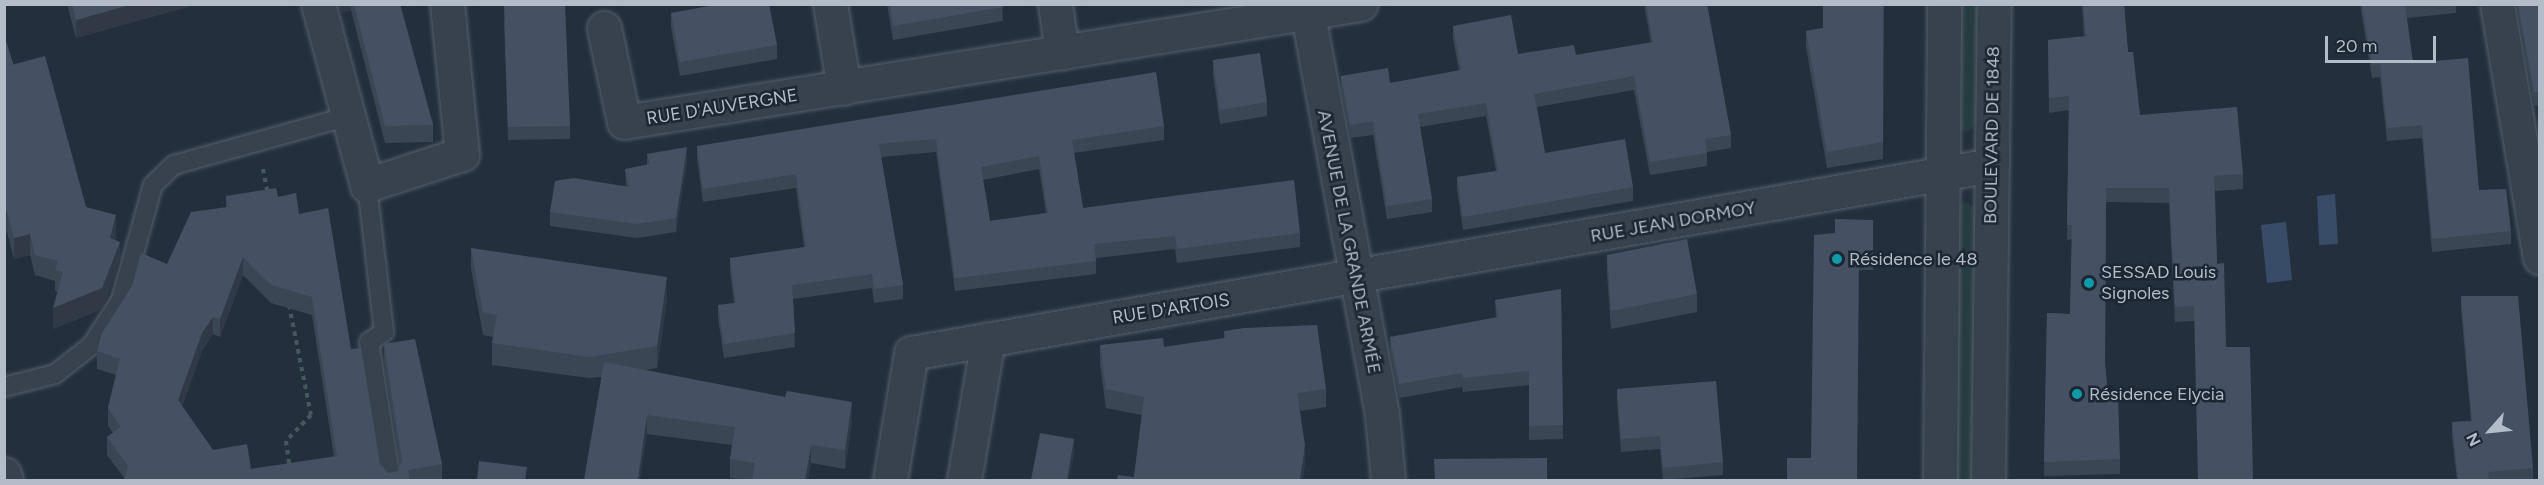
<!DOCTYPE html>
<html>
<head>
<meta charset="utf-8">
<style>
  body { margin:0 }
  #map { position:relative; width:2544px; height:485px; overflow:hidden; background:#242f3e; font-family:Figtree,sans-serif }
  div>[style] { position:absolute }
  .green>* { inset:0; background:#263c3f }
  .water>* { inset:0; background:#394c67 }
  .path>* { height:4px; margin-top:-2px; transform-origin:0; background:repeating-linear-gradient(90deg,#44595c 0 4.5px,transparent 0 9px) }
  .roads { filter:drop-shadow(0 0 2px #565f6c) drop-shadow(0 0 2px #565f6c) }
  .service>* { height:18px; margin:-9px; padding:0 9px; transform-origin:9px; border-radius:9px; background:#38414e }
  .minor>* { height:33px; margin:-16.5px; padding:0 16.5px; transform-origin:16.5px; border-radius:16.5px; background:#38414e }
  .tertiary>* { height:33px; margin:-16.5px; padding:0 16.5px; transform-origin:16.5px; border-radius:16.5px; background:#38414e }
  .wall>* { inset:0; background:#3b4654 }
  .shaded-wall>* { inset:0; background:#303945 }
  .building>* { inset:0; background:#455162 }
  .dots>* { width:16px; height:16px; translate:-50% -50%; box-sizing:border-box; border:3px solid #1d2633; border-radius:50% }
  span { translate:-50% -50%; white-space:nowrap; text-align:center; line-height:1.15; -webkit-text-stroke:5px #1d2633; paint-order:stroke }
  .street-label { font-size:18px; color:#b4bcc9 }
  .poi-label { font-size:18px; color:#b4bcc9 }
  .left { translate:0 -50%; text-align:left }
  .frame { position:absolute; inset:0; border:6px solid #b4bcc9; pointer-events:none }
  .north { position:absolute; left:2460px; top:401px; width:60px; height:60px; -webkit-text-stroke:4px #1d2633; paint-order:stroke; rotate:243deg; font-size:16px; font-weight:700; line-height:24px; text-align:center; color:#b4bcc9 }
  .north::after { content:''; display:block; margin:auto; width:21px; height:27px; background:#b4bcc9; clip-path:polygon(50% 0,100% 100%,50% 72%,0 100%) }
  .scale { position:absolute; left:2325px; top:36px; width:111px; height:27px; box-sizing:border-box; border:3px solid #b4bcc9; border-top:0; padding-left:8px; font-size:18px; line-height:21px; white-space:nowrap; color:#b4bcc9; -webkit-text-stroke:4px #1d2633; paint-order:stroke }
</style>
</head>
<body>
<div id="map">
  <div class="green">
    <div style="clip-path:polygon(1955px 5px,1978px 5px,1977px 120px,1969px 132px,1958px 130px)"></div>
    <div style="clip-path:polygon(1967px 202px,1977px 210px,1975px 480px,1952px 480px,1958px 205px)"></div>
  </div>
  <div class="water">
    <div style="clip-path:polygon(2335px 194px,2338px 244px,2319px 245px,2317px 196px)"></div>
    <div style="clip-path:polygon(2286px 222px,2292px 280px,2267px 283px,2261px 225px)"></div>
  </div>
  <div class="path">
    <div style="left:263px;top:169px;width:25px;rotate:79deg"></div>
    <div style="left:289px;top:305px;width:112px;rotate:78.7deg"></div>
    <div style="left:311px;top:415px;width:36px;rotate:134deg"></div>
    <div style="left:286px;top:441px;width:27px;rotate:82deg"></div>
  </div>
  <div class="roads">
    <div class="service">
      <div style="left:367px;top:185px;width:148px;rotate:83.4deg"></div>
      <div style="left:384px;top:332px;width:18px;rotate:146deg"></div>
      <div style="left:369px;top:342px;width:140px;rotate:80.9deg"></div>
      <div style="left:4px;top:387px;width:53px;rotate:-14.3deg"></div>
      <div style="left:55px;top:374px;width:47px;rotate:-38.1deg"></div>
      <div style="left:92px;top:345px;width:54px;rotate:-57.2deg"></div>
      <div style="left:121px;top:300px;width:119px;rotate:-74.5deg"></div>
      <div style="left:153px;top:185px;width:29px;rotate:-44deg"></div>
      <div style="left:174px;top:165px;width:182px;rotate:-15.6deg"></div>
    </div>
    <div class="minor">
      <div style="left:318px;top:4px;width:188px;rotate:74.9deg"></div>
      <div style="left:367px;top:185px;width:100px;rotate:-18.1deg"></div>
      <div style="left:462px;top:154px;width:151px;rotate:-95.7deg"></div>
      <div style="left:830px;top:4px;width:85px;rotate:80.5deg"></div>
      <div style="left:1055px;top:4px;width:49px;rotate:81.7deg"></div>
      <div style="left:1306px;top:4px;width:417px;rotate:79.5deg"></div>
      <div style="left:1382px;top:414px;width:66px;rotate:84.8deg"></div>
      <div style="left:2497px;top:4px;width:257px;rotate:80.4deg"></div>
      <div style="left:604px;top:28px;width:96px;rotate:78deg"></div>
      <div style="left:624px;top:122px;width:746px;rotate:-9.1deg"></div>
      <div style="left:4px;top:474px;width:6px;rotate:72deg"></div>
      <div style="left:890px;top:480px;width:129px;rotate:-80.6deg"></div>
      <div style="left:911px;top:353px;width:1097px;rotate:-9.87deg"></div>
      <div style="left:964px;top:480px;width:143px;rotate:-80.3deg"></div>
    </div>
    <div class="tertiary">
      <div style="left:1940px;top:480px;width:476px;rotate:-89.5deg"></div>
      <div style="left:1988px;top:480px;width:476px;rotate:-89.3deg"></div>
    </div>
  </div>
  <div class="wall">
    <div style="clip-path:polygon(67px 4px,198px 4px,76px 38px)"></div>
    <div style="clip-path:polygon(337px 4px,400px 4px,433px 125px,433px 142px,385px 143px,351px 10px,340px 13px)"></div>
    <div style="clip-path:polygon(887px 4px,1002px 4px,1003px 21px,893px 40px)"></div>
    <div style="clip-path:polygon(1644px 4px,1707px 4px,1731px 135px,1731px 148px,1707px 152px,1707px 166px,1650px 175px,1634px 90px,1537px 107px,1545px 153px,1633px 187px,1633px 201px,1463px 230px,1457px 190px,1457px 177px,1496px 171px,1486px 116px,1420px 127px,1432px 199px,1432px 212px,1387px 219px,1373px 135px,1350px 138px,1341px 89px,1341px 76px,1390px 83px,1459px 71px,1453px 39px,1453px 26px,1518px 54px,1576px 55px,1651px 43px)"></div>
    <div style="clip-path:polygon(1884px 4px,1883px 159px,1827px 168px,1806px 47px,1806px 31px,1823px 28px)"></div>
    <div style="clip-path:polygon(2082px 4px,2124px 4px,2128px 52px,2140px 115px,2243px 174px,2243px 189px,2215px 191px,2217px 264px,2226px 347px,2253px 480px,2194px 321px,2175px 322px,2169px 203px,2106px 202px,2105px 364px,2108px 395px,2120px 459px,2120px 474px,2044px 476px,2047px 313px,2070px 314px,2072px 239px,2067px 240px,2069px 110px,2049px 113px,2048px 40px,2084px 37px)"></div>
    <div style="clip-path:polygon(2360px 4px,2456px 4px,2456px 13px,2407px 18px,2413px 63px,2479px 190px,2511px 231px,2511px 244px,2432px 252px,2422px 138px,2387px 141px,2380px 77px,2372px 78px)"></div>
    <div style="clip-path:polygon(2516px 4px,2540px 4px,2540px 105px,2534px 106px)"></div>
    <div style="clip-path:polygon(671px 13px,777px 45px,777px 59px,680px 76px,671px 27px)"></div>
    <div style="clip-path:polygon(504px 19px,570px 126px,570px 139px,508px 140px)"></div>
    <div style="clip-path:polygon(4px 34px,13px 64px,86px 207px,116px 236px,115px 240px,120px 263px,102px 309px,53px 329px,58px 292px,55px 291px,55px 281px,35px 275px,30px 255px,14px 259px,7px 232px,4px 233px)"></div>
    <div style="clip-path:polygon(1213px 60px,1267px 102px,1267px 116px,1220px 124px,1213px 74px)"></div>
    <div style="clip-path:polygon(evenodd,1164px 126px,1164px 140px,1074px 153px,1083px 208px,1300px 233px,1300px 247px,1177px 263px,1175px 249px,1096px 258px,1096px 274px,955px 291px,936px 152px,881px 157px,903px 285px,903px 299px,874px 303px,872px 288px,793px 299px,795px 347px,724px 358px,718px 318px,718px 305px,734px 303px,730px 271px,730px 258px,804px 247px,796px 188px,703px 202px,697px 159px,697px 146px,1164px 126px,1039px 169px,1046px 213px,990px 221px,983px 180px,1039px 169px)"></div>
    <div style="clip-path:polygon(647px 154px,687px 161px,676px 232px,637px 238px,550px 226px,550px 212px,626px 186px,625px 169px,647px 165px)"></div>
    <div style="clip-path:polygon(evenodd,226px 196px,278px 197px,299px 214px,351px 349px,380px 464px,388px 473px,398px 471px,400px 466px,384px 362px,384px 344px,442px 464px,442px 480px,124px 480px,125px 479px,107px 455px,107px 437px,113px 433px,108px 426px,108px 408px,116px 375px,97px 369px,97px 351px,132px 286px,167px 264px,226px 207px,226px 196px,243px 275px,271px 303px,312px 315px,334px 457px,251px 469px,213px 450px,182px 406px,202px 351px,213px 334px,220px 337px,243px 275px)"></div>
    <div style="clip-path:polygon(1873px 220px,1873px 270px,1859px 270px,1811px 458px,1835px 233px)"></div>
    <div style="clip-path:polygon(471px 248px,667px 299px,657px 368px,645px 370px,852px 421px,845px 469px,811px 463px,808px 480px,746px 480px,730px 478px,730px 459px,732px 445px,647px 434px,601px 377px,589px 378px,492px 365px,492px 343px,493px 337px,483px 335px,471px 269px)"></div>
    <div style="clip-path:polygon(1607px 255px,1697px 294px,1697px 312px,1611px 329px,1607px 273px)"></div>
    <div style="clip-path:polygon(1561px 289px,1563px 439px,1529px 440px,1529px 385px,1463px 392px,1462px 387px,1399px 398px,1390px 350px,1390px 337px,1496px 318px,1495px 300px)"></div>
    <div style="clip-path:polygon(2461px 296px,2533px 468px,2533px 480px,2457px 480px,2452px 436px,2452px 422px,2471px 421px,2461px 309px)"></div>
    <div style="clip-path:polygon(1224px 331px,1326px 389px,1326px 407px,1300px 411px,1305px 464px,1134px 477px,1142px 415px,1106px 408px,1100px 364px,1100px 345px,1164px 347px,1224px 338px)"></div>
    <div style="clip-path:polygon(1617px 389px,1723px 462px,1723px 475px,1663px 480px,1660px 449px,1621px 452px,1617px 402px)"></div>
  </div>
  <div class="shaded-wall">
    <div style="clip-path:polygon(133px 4px,198px 4px,76px 38px,76px 20px)"></div>
    <div style="clip-path:polygon(340px 4px,351px 4px,351px 10px,340px 13px)"></div>
    <div style="clip-path:polygon(687px 147px,687px 161px,676px 232px,676px 218px)"></div>
    <div style="clip-path:polygon(4px 212px,7px 212px,7px 232px,4px 233px)"></div>
    <div style="clip-path:polygon(116px 215px,116px 236px,110px 259px,110px 238px)"></div>
    <div style="clip-path:polygon(30px 234px,30px 255px,14px 259px,14px 238px)"></div>
    <div style="clip-path:polygon(120px 242px,120px 263px,102px 309px,53px 329px,53px 308px)"></div>
    <div style="clip-path:polygon(243px 257px,243px 275px,220px 337px,220px 319px)"></div>
    <div style="clip-path:polygon(667px 277px,667px 299px,657px 368px,657px 346px)"></div>
    <div style="clip-path:polygon(213px 317px,213px 334px,202px 351px,178px 418px,178px 400px,202px 333px)"></div>
    <div style="clip-path:polygon(852px 402px,852px 421px,845px 469px,845px 450px)"></div>
    <div style="clip-path:polygon(647px 415px,647px 434px,640px 480px,638px 480px)"></div>
    <div style="clip-path:polygon(1074px 439px,1074px 453px,1069px 480px,1067px 480px)"></div>
    <div style="clip-path:polygon(811px 445px,811px 463px,808px 480px,805px 480px)"></div>
    <div style="clip-path:polygon(1305px 445px,1305px 464px,1303px 480px,1300px 480px)"></div>
  </div>
  <div class="building">
    <div style="clip-path:polygon(72px 4px,133px 4px,76px 20px)"></div>
    <div style="clip-path:polygon(354px 4px,400px 4px,433px 125px,385px 126px)"></div>
    <div style="clip-path:polygon(522px 4px,565px 4px,570px 126px,508px 127px,504px 5px)"></div>
    <div style="clip-path:polygon(720px 4px,769px 4px,777px 45px,680px 62px,671px 13px)"></div>
    <div style="clip-path:polygon(890px 4px,1002px 4px,1003px 7px,893px 26px)"></div>
    <div style="clip-path:polygon(1646px 4px,1707px 4px,1731px 135px,1705px 139px,1707px 153px,1650px 162px,1634px 76px,1534px 94px,1545px 153px,1625px 139px,1633px 187px,1463px 217px,1457px 177px,1498px 171px,1486px 103px,1418px 114px,1432px 199px,1387px 206px,1373px 121px,1350px 125px,1341px 76px,1388px 68px,1390px 83px,1461px 70px,1453px 26px,1511px 15px,1518px 54px,1574px 45px,1576px 55px,1653px 42px)"></div>
    <div style="clip-path:polygon(1823px 4px,1883px 4px,1883px 142px,1827px 152px,1806px 31px,1823px 28px)"></div>
    <div style="clip-path:polygon(2083px 4px,2124px 4px,2128px 52px,2133px 52px,2140px 115px,2237px 107px,2243px 174px,2214px 176px,2217px 264px,2224px 263px,2226px 347px,2250px 347px,2253px 480px,2198px 480px,2194px 306px,2175px 307px,2169px 188px,2106px 188px,2105px 364px,2108px 395px,2118px 395px,2120px 459px,2044px 462px,2047px 313px,2070px 314px,2072px 225px,2067px 225px,2069px 96px,2049px 98px,2048px 40px,2086px 36px)"></div>
    <div style="clip-path:polygon(2362px 4px,2415px 4px,2405px 6px,2413px 63px,2468px 58px,2479px 190px,2506px 189px,2511px 231px,2432px 239px,2422px 125px,2387px 128px,2380px 64px,2372px 65px)"></div>
    <div style="clip-path:polygon(2518px 4px,2540px 4px,2540px 92px,2534px 92px)"></div>
    <div style="clip-path:polygon(4px 34px,13px 64px,4px 67px)"></div>
    <div style="clip-path:polygon(1260px 53px,1267px 102px,1220px 110px,1213px 60px)"></div>
    <div style="clip-path:polygon(45px 56px,86px 207px,116px 215px,110px 238px,120px 242px,102px 288px,53px 308px,63px 272px,55px 270px,58px 261px,35px 255px,30px 234px,14px 238px,7px 212px,4px 212px,4px 67px)"></div>
    <div style="clip-path:polygon(evenodd,1156px 72px,1164px 126px,1072px 140px,1083px 208px,1294px 180px,1300px 233px,1177px 249px,1175px 236px,1094px 244px,1096px 261px,955px 278px,936px 139px,879px 144px,903px 285px,874px 289px,872px 274px,792px 285px,795px 333px,724px 344px,718px 305px,736px 303px,730px 258px,806px 247px,796px 174px,703px 189px,697px 146px,1156px 72px,1039px 156px,1048px 213px,990px 221px,981px 167px,1039px 156px)"></div>
    <div style="clip-path:polygon(687px 147px,676px 218px,637px 224px,550px 212px,555px 181px,574px 178px,629px 187px,625px 169px,650px 164px,647px 154px)"></div>
    <div style="clip-path:polygon(evenodd,276px 188px,278px 197px,296px 193px,299px 214px,328px 208px,351px 349px,361px 348px,380px 464px,388px 473px,398px 471px,402px 461px,384px 344px,415px 339px,442px 464px,408px 470px,410px 480px,124px 480px,128px 466px,107px 437px,121px 427px,108px 408px,120px 359px,97px 351px,102px 333px,132px 286px,141px 253px,167px 264px,191px 212px,228px 207px,226px 196px,276px 188px,243px 257px,271px 285px,312px 297px,337px 456px,251px 469px,247px 444px,213px 450px,178px 400px,202px 333px,213px 317px,220px 319px,243px 257px)"></div>
    <div style="clip-path:polygon(1835px 219px,1873px 220px,1873px 257px,1859px 257px,1857px 480px,1787px 480px,1787px 458px,1811px 458px,1814px 235px,1835px 233px)"></div>
    <div style="clip-path:polygon(1687px 239px,1697px 294px,1611px 311px,1607px 255px)"></div>
    <div style="clip-path:polygon(471px 248px,667px 277px,657px 346px,589px 357px,492px 343px,497px 315px,483px 313px)"></div>
    <div style="clip-path:polygon(1561px 289px,1563px 425px,1529px 426px,1529px 371px,1463px 378px,1462px 373px,1399px 384px,1390px 337px,1498px 317px,1495px 300px)"></div>
    <div style="clip-path:polygon(2461px 296px,2518px 296px,2533px 468px,2488px 472px,2489px 480px,2458px 480px,2452px 422px,2472px 421px)"></div>
    <div style="clip-path:polygon(1317px 325px,1326px 389px,1297px 393px,1305px 445px,1300px 480px,1117px 480px,1118px 475px,1134px 477px,1144px 397px,1106px 389px,1100px 345px,1163px 338px,1164px 347px,1226px 338px,1224px 331px,1244px 328px)"></div>
    <div style="clip-path:polygon(604px 362px,785px 397px,787px 391px,852px 402px,845px 450px,811px 445px,805px 480px,752px 480px,755px 463px,730px 459px,735px 427px,647px 415px,638px 480px,584px 480px)"></div>
    <div style="clip-path:polygon(1716px 381px,1723px 462px,1663px 468px,1660px 436px,1621px 439px,1617px 389px)"></div>
    <div style="clip-path:polygon(1040px 433px,1074px 439px,1067px 480px,1031px 480px)"></div>
    <div style="clip-path:polygon(1547px 458px,1547px 480px,1435px 480px,1434px 459px)"></div>
    <div style="clip-path:polygon(479px 461px,527px 467px,525px 480px,477px 480px)"></div>
  </div>
  <div class="dots">
    <div style="left:1837px;top:259px;background:#0f9aa8"></div>
    <div style="left:2089px;top:283px;background:#0f9aa8"></div>
    <div style="left:2077px;top:394px;background:#0f9aa8"></div>
  </div>
  <div class="street-label">
    <span style="left:722px;top:107px;rotate:-9deg">RUE D'AUVERGNE</span>
    <span style="left:1992px;top:135px;rotate:-89deg">BOULEVARD DE 1848</span>
    <span style="left:1673px;top:222px;rotate:-10deg">RUE JEAN DORMOY</span>
    <span style="left:1349px;top:242px;rotate:79deg">AVENUE DE LA GRANDE ARMÉE</span>
    <span style="left:1171px;top:309px;rotate:-9deg">RUE D'ARTOIS</span>
  </div>
  <div class="poi-label">
    <span class="left" style="left:1849px;top:259px">Résidence le 48</span>
    <span class="left" style="left:2101px;top:283px">SESSAD Louis<br>Signoles</span>
    <span class="left" style="left:2089px;top:394px">Résidence Elycia</span>
  </div>
  <div class="frame"></div>
  <div class="north">N</div>
  <div class="scale">20 m</div>
</div>
</body>
</html>
